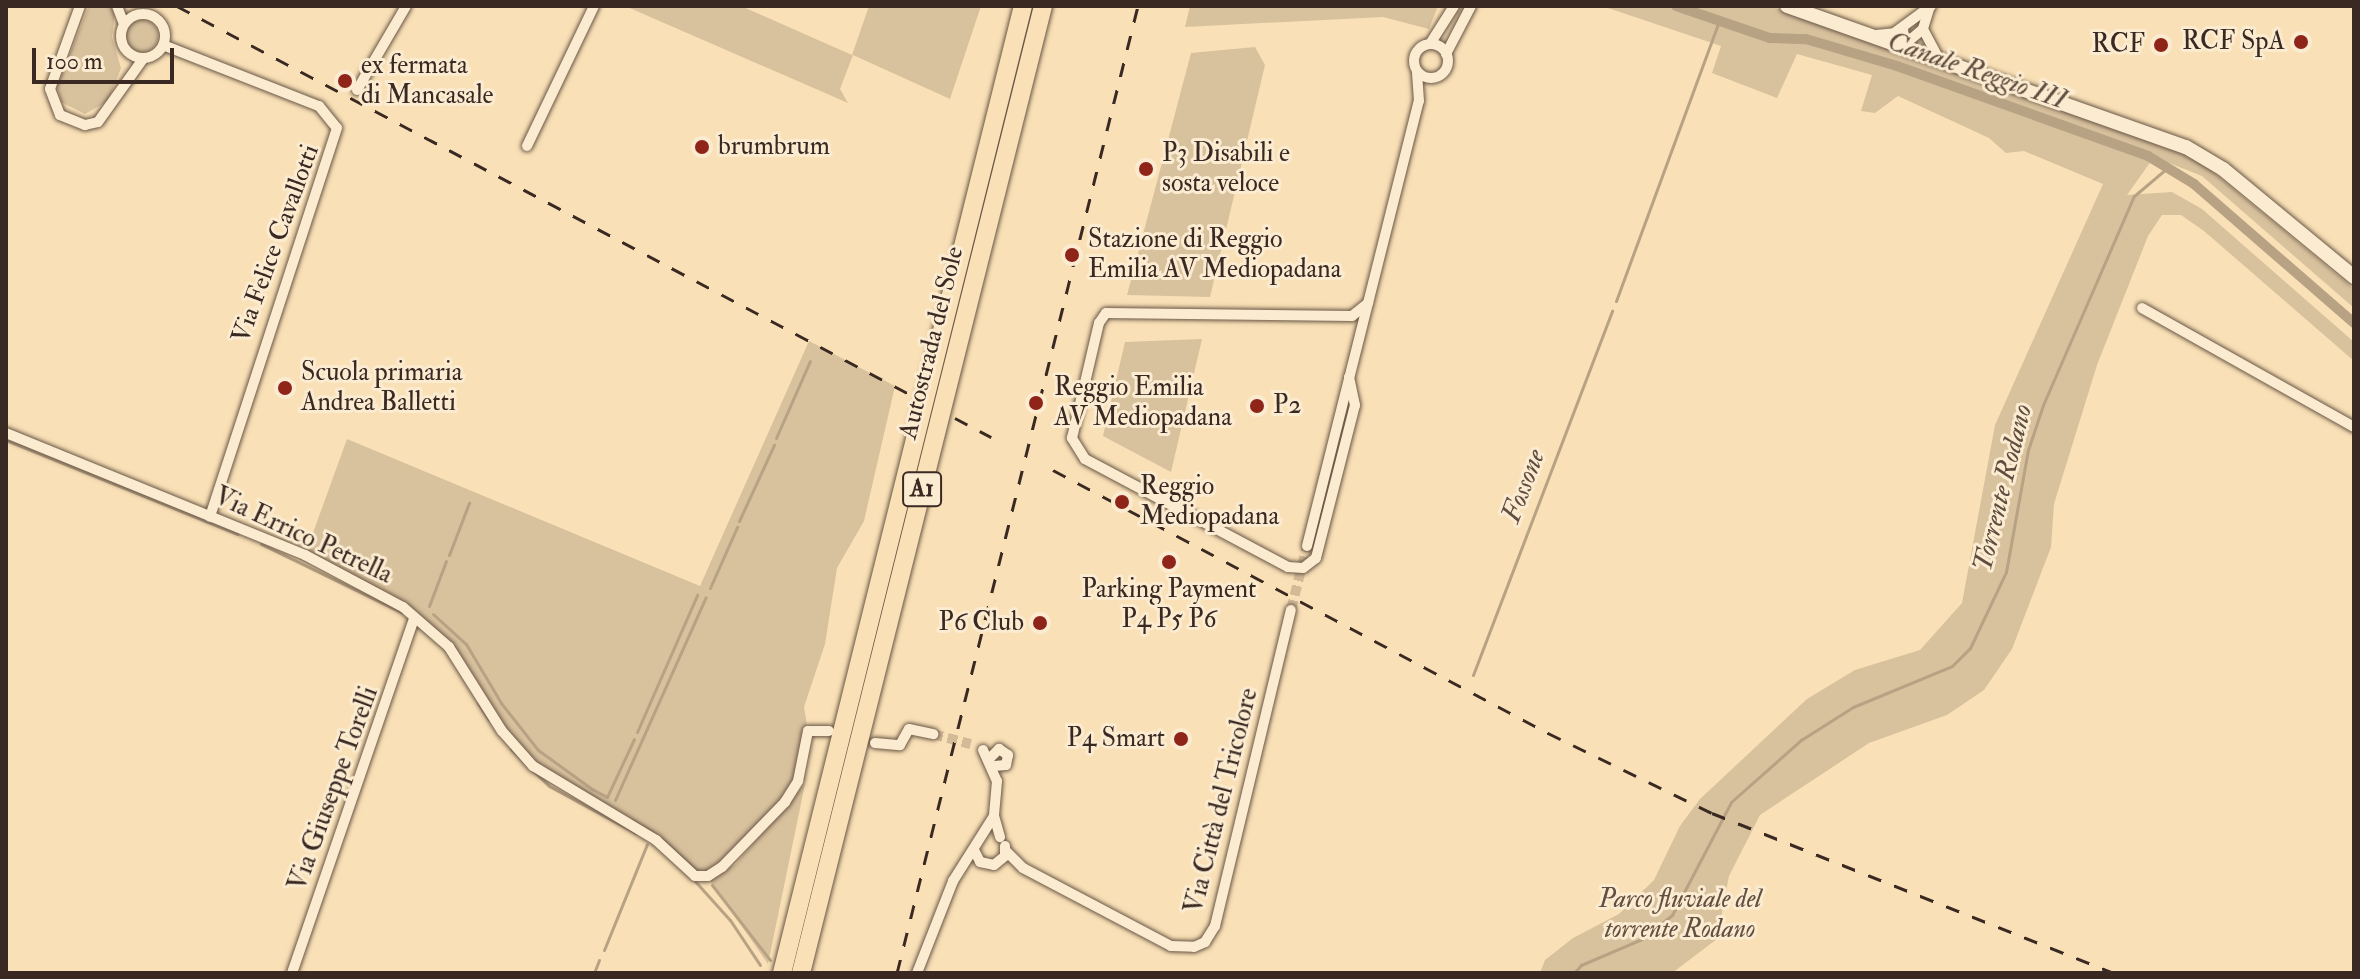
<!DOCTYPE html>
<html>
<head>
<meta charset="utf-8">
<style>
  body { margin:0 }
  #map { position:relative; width:2360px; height:979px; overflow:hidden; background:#f9e0b6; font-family:"IM FELL Double Pica",serif }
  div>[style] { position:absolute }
  .green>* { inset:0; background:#d8c19d }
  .round { border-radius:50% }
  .stream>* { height:3px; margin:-1.5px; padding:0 1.5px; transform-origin:1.5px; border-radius:1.5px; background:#b8a284 }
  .canal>* { height:10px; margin:-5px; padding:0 5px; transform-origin:5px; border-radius:5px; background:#b8a284 }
  .street-tunnel>* { height:10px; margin-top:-5px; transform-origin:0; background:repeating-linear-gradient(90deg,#d3bb98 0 10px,transparent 0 15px) }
  .roads { filter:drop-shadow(0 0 2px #695747) drop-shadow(0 0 2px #695747) }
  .street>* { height:10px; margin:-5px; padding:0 5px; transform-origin:5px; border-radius:5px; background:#fbebd0 }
  .street>.ring { margin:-5px; padding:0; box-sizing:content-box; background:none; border:10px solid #fbebd0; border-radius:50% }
  .secondary>* { height:14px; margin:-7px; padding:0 7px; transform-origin:7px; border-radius:7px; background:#fbebd0 }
  .highway>* { height:18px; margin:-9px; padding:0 9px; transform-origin:9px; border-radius:9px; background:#f9e0b6 }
  .rail>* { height:3px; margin-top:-1.5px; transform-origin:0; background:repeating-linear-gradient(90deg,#392922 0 14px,transparent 0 28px) }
  .dots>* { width:22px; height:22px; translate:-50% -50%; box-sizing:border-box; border:4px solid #fbebd0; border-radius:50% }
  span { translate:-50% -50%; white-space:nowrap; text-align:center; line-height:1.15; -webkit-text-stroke:6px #fbebd0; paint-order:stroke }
  .shield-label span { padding:2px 6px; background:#fbebd0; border:2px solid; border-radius:6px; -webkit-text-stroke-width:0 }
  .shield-label { font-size:24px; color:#392922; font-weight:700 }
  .poi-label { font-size:26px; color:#392922 }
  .right { translate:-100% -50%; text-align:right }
  .left { translate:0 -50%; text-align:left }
  .street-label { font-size:26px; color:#392922 }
  .park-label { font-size:26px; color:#614f41; font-style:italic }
  .water-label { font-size:28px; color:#5f4d3f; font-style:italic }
  .frame { position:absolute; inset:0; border:8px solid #392922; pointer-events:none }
  .scale { position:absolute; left:32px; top:48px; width:142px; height:36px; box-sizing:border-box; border:4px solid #392922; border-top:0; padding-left:10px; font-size:24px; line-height:28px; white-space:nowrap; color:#392922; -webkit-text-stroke:6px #fbebd0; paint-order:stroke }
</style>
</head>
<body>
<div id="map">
  <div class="green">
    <div style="clip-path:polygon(89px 6px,111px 6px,115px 11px,112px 37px,121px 68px,108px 101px,85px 114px,61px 102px,57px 86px)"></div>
    <div style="clip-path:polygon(625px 6px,741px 6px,852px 55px,869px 6px,981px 6px,950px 99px,853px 55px,840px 89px,848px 103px)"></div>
    <div style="clip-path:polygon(1190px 6px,1438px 6px,1429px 29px,1383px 17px,1185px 27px)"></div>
    <div style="clip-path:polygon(1602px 6px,1769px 6px,2153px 140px,2202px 163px,2354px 289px,2354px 308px,2202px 176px,2154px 157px,2127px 195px,2172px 192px,2202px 209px,2354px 342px,2354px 361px,2204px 231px,2181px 215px,2162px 215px,2148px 236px,2097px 365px,2054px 504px,2051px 547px,2012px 649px,1984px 690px,1947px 715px,1869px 743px,1760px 815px,1729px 876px,1717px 939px,1672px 973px,1540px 973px,1545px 960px,1573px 938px,1619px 914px,1654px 880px,1680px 826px,1700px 799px,1807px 699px,1855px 670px,1920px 650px,1962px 603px,1995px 425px,2103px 184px,2024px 151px,2006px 153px,1989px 138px,1898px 96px,1875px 113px,1861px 111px,1872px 75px,1797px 54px,1777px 98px,1712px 73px,1721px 46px)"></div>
    <div class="round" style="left:126px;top:20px;width:32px;height:32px"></div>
    <div style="clip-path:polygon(1255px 47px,1265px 65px,1210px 297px,1127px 295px,1191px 53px)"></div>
    <div style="clip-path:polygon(1202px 339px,1171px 472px,1103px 436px,1125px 342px)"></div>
    <div style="clip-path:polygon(809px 341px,895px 386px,864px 521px,837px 568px,825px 644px,804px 707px,808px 731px,801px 771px,785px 802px,703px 878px,663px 845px,533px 766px,427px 624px,305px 555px,347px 439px,700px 586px)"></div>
    <div style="clip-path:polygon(805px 784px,768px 964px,710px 881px,736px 864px)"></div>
  </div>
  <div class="stream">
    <div style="left:1616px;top:301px;width:298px;rotate:-69.8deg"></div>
    <div style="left:776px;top:438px;width:84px;rotate:-66.2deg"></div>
    <div style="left:6px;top:440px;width:250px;rotate:22.1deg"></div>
    <div style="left:739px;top:521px;width:84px;rotate:-65.3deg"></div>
    <div style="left:261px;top:544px;width:156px;rotate:25.9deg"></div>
    <div style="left:449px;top:555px;width:56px;rotate:-69deg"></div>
    <div style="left:710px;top:588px;width:67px;rotate:-66.1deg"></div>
    <div style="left:429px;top:606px;width:48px;rotate:-69.3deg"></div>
    <div style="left:433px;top:614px;width:45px;rotate:42.3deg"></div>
    <div style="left:466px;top:644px;width:69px;rotate:59.3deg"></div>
    <div style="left:501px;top:703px;width:60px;rotate:51.8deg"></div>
    <div style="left:538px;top:750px;width:67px;rotate:35.8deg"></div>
    <div style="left:592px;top:789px;width:17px;rotate:28deg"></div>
    <div style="left:607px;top:797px;width:64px;rotate:-65deg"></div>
    <div style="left:1473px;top:675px;width:390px;rotate:-69.1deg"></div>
    <div style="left:478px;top:703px;width:20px;rotate:57deg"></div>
    <div style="left:637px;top:732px;width:150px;rotate:-66.3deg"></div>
    <div style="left:511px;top:749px;width:53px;rotate:44.2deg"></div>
    <div style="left:549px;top:786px;width:99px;rotate:28.4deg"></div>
    <div style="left:615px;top:800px;width:222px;rotate:-65.9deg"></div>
    <div style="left:632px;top:820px;width:24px;rotate:30deg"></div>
    <div style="left:662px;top:839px;width:49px;rotate:42.5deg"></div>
    <div style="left:694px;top:880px;width:54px;rotate:48deg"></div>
    <div style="left:730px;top:920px;width:54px;rotate:56.3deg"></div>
    <div style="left:712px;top:885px;width:95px;rotate:52.3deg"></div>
    <div style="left:604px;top:950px;width:114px;rotate:-67.9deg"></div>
    <div style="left:594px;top:973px;width:14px;rotate:-69deg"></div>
    <div style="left:1574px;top:973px;width:11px;rotate:-49deg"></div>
    <div style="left:1581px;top:965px;width:64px;rotate:-23deg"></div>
    <div style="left:1640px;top:940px;width:41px;rotate:-38deg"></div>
    <div style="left:1672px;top:915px;width:127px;rotate:-62.4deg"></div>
    <div style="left:1731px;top:802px;width:94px;rotate:-41.5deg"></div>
    <div style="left:1801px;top:740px;width:62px;rotate:-32.4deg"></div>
    <div style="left:1853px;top:707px;width:107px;rotate:-22.5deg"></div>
    <div style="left:1952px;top:666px;width:25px;rotate:-45deg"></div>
    <div style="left:1970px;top:648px;width:84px;rotate:-64.7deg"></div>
    <div style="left:2006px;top:572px;width:124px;rotate:-79.8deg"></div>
    <div style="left:2028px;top:450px;width:47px;rotate:-71.6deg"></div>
    <div style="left:2043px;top:405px;width:228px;rotate:-66.5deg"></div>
    <div style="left:2134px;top:196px;width:42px;rotate:-40.2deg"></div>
  </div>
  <div class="canal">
    <div style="left:1676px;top:6px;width:99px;rotate:18.8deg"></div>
    <div style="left:1770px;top:38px;width:36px;rotate:2deg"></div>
    <div style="left:1806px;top:39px;width:95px;rotate:16.5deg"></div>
    <div style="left:1897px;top:66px;width:267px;rotate:19.7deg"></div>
    <div style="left:2148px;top:156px;width:54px;rotate:31.3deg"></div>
    <div style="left:2194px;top:184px;width:212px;rotate:41deg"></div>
  </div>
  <div class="street-tunnel">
    <div style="left:1291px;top:610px;width:66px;rotate:-76deg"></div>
    <div style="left:933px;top:734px;width:39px;rotate:15deg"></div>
  </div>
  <div class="roads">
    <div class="street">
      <div style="left:80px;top:6px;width:88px;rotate:109.9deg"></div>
      <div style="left:50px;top:89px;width:28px;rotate:69deg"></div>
      <div style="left:60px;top:115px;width:27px;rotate:22deg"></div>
      <div style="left:85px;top:125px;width:13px;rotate:-13deg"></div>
      <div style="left:98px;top:122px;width:77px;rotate:-54.5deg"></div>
      <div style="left:117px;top:6px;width:19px;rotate:69deg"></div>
      <div style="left:1929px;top:9px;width:21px;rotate:107deg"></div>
      <div style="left:1923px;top:29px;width:32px;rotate:62deg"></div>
      <div class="ring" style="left:121px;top:14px;width:34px;height:34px"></div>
      <div style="left:1903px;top:27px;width:18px;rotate:87deg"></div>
      <div style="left:1904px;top:45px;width:25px;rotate:-40deg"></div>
      <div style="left:1876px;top:35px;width:18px;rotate:-6deg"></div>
      <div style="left:1894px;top:33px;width:46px;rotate:-36.1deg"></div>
      <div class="ring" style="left:1414px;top:44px;width:24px;height:24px"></div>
      <div style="left:1430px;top:44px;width:45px;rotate:-57.7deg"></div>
      <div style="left:163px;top:45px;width:168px;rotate:21.4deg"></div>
      <div style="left:319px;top:106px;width:28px;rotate:51deg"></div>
      <div style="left:337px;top:128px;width:409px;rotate:108.1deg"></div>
      <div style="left:1446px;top:54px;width:54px;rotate:-62.5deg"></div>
      <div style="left:357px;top:90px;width:97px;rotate:-59.7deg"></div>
      <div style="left:527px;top:146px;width:155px;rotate:-64.4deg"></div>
      <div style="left:2142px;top:308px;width:243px;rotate:29.3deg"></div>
      <div style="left:1349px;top:377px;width:29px;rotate:78deg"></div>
      <div style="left:1355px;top:405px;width:158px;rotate:104.3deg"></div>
      <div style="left:1316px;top:558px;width:16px;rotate:142deg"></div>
      <div style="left:1303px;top:568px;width:15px;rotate:-176deg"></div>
      <div style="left:1288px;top:567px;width:230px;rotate:-152deg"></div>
      <div style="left:1085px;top:459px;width:25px;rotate:-122deg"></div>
      <div style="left:1072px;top:438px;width:118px;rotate:-76.8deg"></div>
      <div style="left:1099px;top:323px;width:12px;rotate:-55deg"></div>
      <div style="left:1106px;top:313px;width:246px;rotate:0.7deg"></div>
      <div style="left:1352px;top:316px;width:21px;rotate:-39deg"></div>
      <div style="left:6px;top:433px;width:323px;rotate:22.2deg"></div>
      <div style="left:305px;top:555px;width:111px;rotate:28deg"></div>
      <div style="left:403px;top:607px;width:61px;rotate:41deg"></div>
      <div style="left:449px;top:647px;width:99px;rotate:57.8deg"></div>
      <div style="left:502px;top:731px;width:47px;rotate:48.5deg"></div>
      <div style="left:533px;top:766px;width:144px;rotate:31deg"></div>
      <div style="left:656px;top:840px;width:53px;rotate:42.7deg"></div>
      <div style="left:695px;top:876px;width:13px"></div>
      <div style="left:708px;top:876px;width:17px;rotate:-33deg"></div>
      <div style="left:722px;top:867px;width:91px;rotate:-45.9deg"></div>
      <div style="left:785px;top:802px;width:25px;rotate:-58deg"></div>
      <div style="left:798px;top:781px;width:51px;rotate:-78.7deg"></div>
      <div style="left:808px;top:731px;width:21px"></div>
      <div style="left:1307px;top:546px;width:459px;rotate:-75.9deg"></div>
      <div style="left:1419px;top:101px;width:29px;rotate:-94deg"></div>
      <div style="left:875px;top:743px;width:25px;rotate:5deg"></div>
      <div style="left:900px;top:745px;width:18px;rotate:-61deg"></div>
      <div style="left:909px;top:729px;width:25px;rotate:12deg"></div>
      <div style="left:983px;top:750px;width:34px;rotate:66deg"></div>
      <div style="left:997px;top:781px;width:35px;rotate:95deg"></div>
      <div style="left:994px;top:816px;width:22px;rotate:74deg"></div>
      <div style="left:990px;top:758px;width:13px;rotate:-45deg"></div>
      <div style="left:999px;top:749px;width:11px;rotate:34deg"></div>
      <div style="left:1008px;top:755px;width:10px;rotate:101deg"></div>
      <div style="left:1006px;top:765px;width:12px;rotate:175deg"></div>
      <div style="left:974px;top:850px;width:13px;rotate:63deg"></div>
      <div style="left:980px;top:862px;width:14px;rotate:12deg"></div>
      <div style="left:994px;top:865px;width:14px;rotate:-39deg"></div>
      <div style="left:1005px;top:856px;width:10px;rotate:-90deg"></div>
      <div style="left:1006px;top:851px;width:24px;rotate:45deg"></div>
      <div style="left:1023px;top:868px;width:167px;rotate:27.8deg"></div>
      <div style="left:1171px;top:946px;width:23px;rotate:2deg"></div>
      <div style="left:1194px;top:947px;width:12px;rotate:-24deg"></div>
      <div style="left:1205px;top:942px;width:19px;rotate:-58deg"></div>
      <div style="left:1215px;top:926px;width:325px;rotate:-76.5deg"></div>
      <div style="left:292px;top:973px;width:374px;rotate:-71deg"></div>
      <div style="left:917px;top:973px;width:99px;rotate:-68.6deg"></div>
      <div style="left:953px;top:881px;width:77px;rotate:-57.8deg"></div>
    </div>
    <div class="secondary">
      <div style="left:1787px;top:6px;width:423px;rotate:19.5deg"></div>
      <div style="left:2186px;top:147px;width:43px;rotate:30.7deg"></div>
      <div style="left:2223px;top:169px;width:170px;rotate:39.5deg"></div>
    </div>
    <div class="highway">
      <div style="left:782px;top:973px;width:997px;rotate:-76.01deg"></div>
      <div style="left:801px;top:973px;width:997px;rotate:-75.95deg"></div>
    </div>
  </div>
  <div class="rail">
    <div style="left:177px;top:6px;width:833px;rotate:27.92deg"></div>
    <div style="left:955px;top:418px;width:41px;rotate:27.8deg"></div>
    <div style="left:1053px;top:470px;width:561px;rotate:27.98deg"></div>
    <div style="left:1548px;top:733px;width:182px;rotate:26deg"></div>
    <div style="left:1712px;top:813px;width:433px;rotate:21.7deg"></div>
    <div style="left:897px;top:973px;width:997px;rotate:-76.01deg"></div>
  </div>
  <div class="dots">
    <div style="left:2301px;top:42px;background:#8f2418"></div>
    <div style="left:2161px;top:45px;background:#8f2418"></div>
    <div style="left:345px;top:81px;background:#8f2418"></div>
    <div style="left:702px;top:147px;background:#8f2418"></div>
    <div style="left:1146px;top:169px;background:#8f2418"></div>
    <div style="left:1072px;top:255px;background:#8f2418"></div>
    <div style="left:285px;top:388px;background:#8f2418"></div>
    <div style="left:1036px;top:403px;background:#8f2418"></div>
    <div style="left:1257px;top:406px;background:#8f2418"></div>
    <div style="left:1122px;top:502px;background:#8f2418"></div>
    <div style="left:1169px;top:562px;background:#8f2418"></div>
    <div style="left:1040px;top:623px;background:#8f2418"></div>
    <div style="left:1181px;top:739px;background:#8f2418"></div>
  </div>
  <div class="shield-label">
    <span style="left:922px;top:489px">A1</span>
  </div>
  <div class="poi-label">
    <span class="right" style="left:2285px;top:42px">RCF SpA</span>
    <span class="right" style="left:2145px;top:45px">RCF</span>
    <span class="left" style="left:361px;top:81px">ex fermata<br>di Mancasale</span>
    <span class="left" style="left:718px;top:147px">brumbrum</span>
    <span class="left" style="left:1162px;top:169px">P3 Disabili e<br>sosta veloce</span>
    <span class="left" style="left:1088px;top:255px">Stazione di Reggio<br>Emilia AV Mediopadana</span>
    <span class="left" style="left:301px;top:388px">Scuola primaria<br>Andrea Balletti</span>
    <span class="left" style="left:1054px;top:403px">Reggio Emilia<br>AV Mediopadana</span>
    <span class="left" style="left:1273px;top:406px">P2</span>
    <span class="left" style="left:1140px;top:502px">Reggio<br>Mediopadana</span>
    <span style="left:1169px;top:605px">Parking Payment<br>P4 P5 P6</span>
    <span class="right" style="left:1024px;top:623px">P6 Club</span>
    <span class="right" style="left:1165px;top:739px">P4 Smart</span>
  </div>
  <div class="street-label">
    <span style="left:276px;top:244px;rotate:-70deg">Via Felice Cavallotti</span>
    <span style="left:932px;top:343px;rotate:-76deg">Autostrada del Sole</span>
    <span style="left:303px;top:536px;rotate:25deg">Via Errico Petrella</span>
    <span style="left:334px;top:789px;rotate:-70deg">Via Giuseppe Torelli</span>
    <span style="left:1222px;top:801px;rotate:-76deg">Via Città del Tricolore</span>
  </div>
  <div class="park-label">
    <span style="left:1680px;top:915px">Parco fluviale del<br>torrente Rodano</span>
  </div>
  <div class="water-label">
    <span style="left:1977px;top:71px;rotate:19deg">Canale Reggio III</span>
    <span style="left:1524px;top:486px;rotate:-69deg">Fossone</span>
    <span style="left:2003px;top:488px;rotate:-76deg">Torrente Rodano</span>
  </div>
  <div class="frame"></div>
  <div class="scale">100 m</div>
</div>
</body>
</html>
